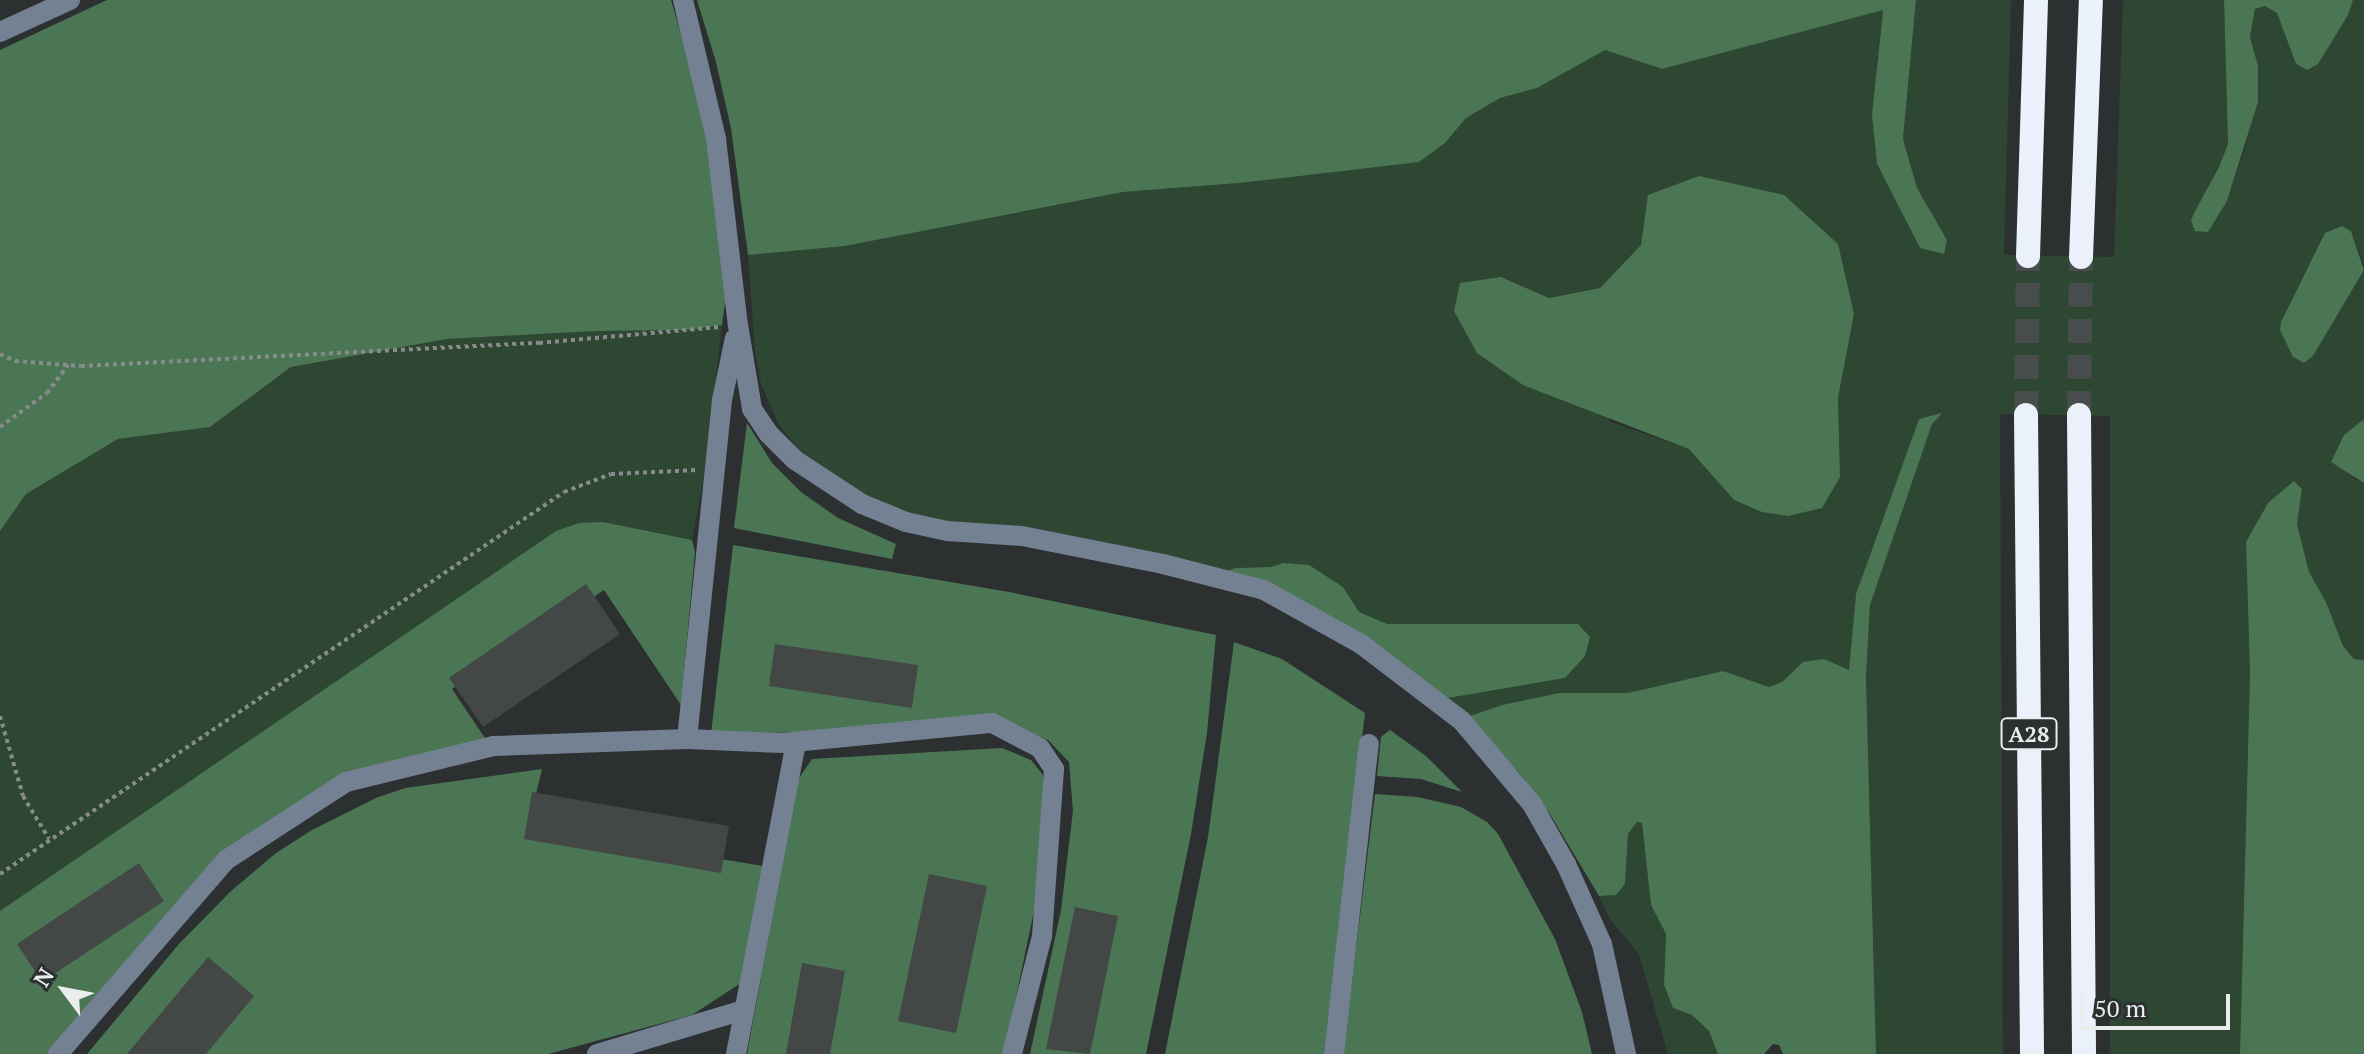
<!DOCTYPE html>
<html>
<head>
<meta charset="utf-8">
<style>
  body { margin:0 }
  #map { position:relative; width:2364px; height:1054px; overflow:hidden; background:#2d3031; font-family:"PT Serif",serif }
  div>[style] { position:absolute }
  .green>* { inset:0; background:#2e4733 }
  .forest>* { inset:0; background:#4a7654 }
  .building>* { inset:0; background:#434746 }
  .highway-tunnel>* { height:24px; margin-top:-12px; transform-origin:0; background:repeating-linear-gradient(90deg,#494c4d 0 24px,transparent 0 36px) }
  .path>* { height:4px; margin-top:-2px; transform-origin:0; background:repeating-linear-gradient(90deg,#888b8c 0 4px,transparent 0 8px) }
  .minor>* { height:20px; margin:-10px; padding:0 10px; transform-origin:10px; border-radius:10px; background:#738193 }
  .highway>* { height:24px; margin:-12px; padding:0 12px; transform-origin:12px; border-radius:12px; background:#eaf1fa }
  span { translate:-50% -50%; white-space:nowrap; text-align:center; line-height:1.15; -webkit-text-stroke:6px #2d3031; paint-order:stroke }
  .shield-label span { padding:2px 6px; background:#2d3031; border:2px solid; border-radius:6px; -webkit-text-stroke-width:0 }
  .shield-label { font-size:22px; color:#eaeded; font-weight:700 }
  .north { position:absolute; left:24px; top:950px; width:80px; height:80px; -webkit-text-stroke:6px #2d3031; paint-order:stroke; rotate:302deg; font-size:22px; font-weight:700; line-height:32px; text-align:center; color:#eaeded }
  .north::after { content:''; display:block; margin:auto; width:28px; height:36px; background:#eaeded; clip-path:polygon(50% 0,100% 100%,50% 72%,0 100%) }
  .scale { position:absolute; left:2080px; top:994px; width:150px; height:36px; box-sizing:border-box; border:4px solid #eaeded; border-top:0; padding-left:10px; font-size:24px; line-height:28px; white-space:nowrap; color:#eaeded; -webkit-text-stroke:6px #2d3031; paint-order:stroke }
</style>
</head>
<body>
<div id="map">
  <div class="green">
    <div style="clip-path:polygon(evenodd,1916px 0,2011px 0,2004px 255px,2114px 257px,2123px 0,2224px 0,2228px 144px,2219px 167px,2194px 213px,2227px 201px,2247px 142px,2258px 66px,2250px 37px,2255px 9px,2265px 6px,2277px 13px,2296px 64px,2348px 15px,2353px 0,2364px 0,2364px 265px,2351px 231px,2293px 357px,2304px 363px,2313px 356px,2364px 270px,2364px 419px,2344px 435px,2354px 479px,2364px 483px,2364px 660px,2354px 659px,2343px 646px,2326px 602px,2309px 572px,2297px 524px,2302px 489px,2294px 481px,2246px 542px,2250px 674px,2240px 1054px,2110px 1054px,2110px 416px,2000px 414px,2003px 1054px,1876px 1054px,1866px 677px,1870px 605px,1932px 424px,1940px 414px,1919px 419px,1856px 594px,1850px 670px,1803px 662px,1782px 682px,1769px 687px,1723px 671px,1628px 693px,1559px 693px,1502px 705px,1467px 717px,1448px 698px,1565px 678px,1459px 626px,1387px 624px,1359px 612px,1343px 587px,1283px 563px,1271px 567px,1235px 568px,1215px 575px,898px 515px,806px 459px,779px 425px,761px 384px,755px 351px,748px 255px,845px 246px,1123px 192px,1239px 183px,1373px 165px,1445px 143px,1466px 118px,1500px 98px,1537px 88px,1605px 50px,1662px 69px,1883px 9px,1877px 61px,1877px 164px,1920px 248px,1947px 240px,1917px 188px,1903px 139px,1916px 0,1641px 245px,1854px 314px,1838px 398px,1840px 477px,1734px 500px,1689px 449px,1611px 422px,1501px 277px,1549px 298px,1600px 288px,1641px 245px)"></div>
    <div style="clip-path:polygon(722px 325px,706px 466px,692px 540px,668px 535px,0 911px,0 531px,26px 494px,118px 439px,210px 427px,291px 367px,447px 339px,596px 331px,688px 330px)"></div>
    <div style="clip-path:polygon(1637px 822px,1642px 823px,1651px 905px,1666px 934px,1664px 985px,1673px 1008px,1692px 1015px,1709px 1031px,1718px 1054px,1668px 1054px,1639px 954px,1610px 919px,1599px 896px,1616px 895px,1625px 884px,1628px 833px)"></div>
  </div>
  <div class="forest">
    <div style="clip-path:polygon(107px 0,671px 0,701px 102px,711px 156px,726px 296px,722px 325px,688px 330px,596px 331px,447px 339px,291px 367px,210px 427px,118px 439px,26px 494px,0 531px,0 50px)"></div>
    <div style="clip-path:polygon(697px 0,1916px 0,1903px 139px,1917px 188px,1947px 240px,1944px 254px,1920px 248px,1877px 164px,1872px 115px,1883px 10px,1662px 69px,1605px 50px,1537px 88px,1500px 98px,1466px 118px,1445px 143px,1419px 162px,1239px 183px,1123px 192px,845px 246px,748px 255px,731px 128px,716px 62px)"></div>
    <div style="clip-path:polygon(2224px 0,2353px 0,2348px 15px,2318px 64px,2307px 70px,2296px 64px,2277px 13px,2265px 6px,2255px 9px,2250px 37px,2258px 66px,2258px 102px,2227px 201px,2208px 232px,2195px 231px,2191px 221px,2194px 213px,2219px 167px,2228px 144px)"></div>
    <div style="clip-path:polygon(1699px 176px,1784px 195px,1838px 244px,1854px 314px,1838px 398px,1840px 477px,1822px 508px,1788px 516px,1762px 512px,1734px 500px,1689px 449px,1523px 385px,1477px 353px,1454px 311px,1460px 283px,1501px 277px,1549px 298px,1600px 288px,1641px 245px,1648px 195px)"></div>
    <div style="clip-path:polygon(2342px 226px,2351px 231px,2364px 270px,2313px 356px,2304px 363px,2293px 357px,2280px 330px,2281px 322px,2325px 233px)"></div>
    <div style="clip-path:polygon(1942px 413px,1932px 424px,1870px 605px,1866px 677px,1876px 1054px,1783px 1054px,1779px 1045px,1773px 1044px,1764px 1054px,1718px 1054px,1709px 1031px,1692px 1015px,1673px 1008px,1664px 985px,1666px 934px,1651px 905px,1642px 823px,1637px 822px,1628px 834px,1625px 884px,1616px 895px,1599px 896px,1550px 814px,1521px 775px,1467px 717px,1502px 705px,1559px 693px,1628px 693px,1723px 671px,1769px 687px,1782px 682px,1803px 662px,1824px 659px,1849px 670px,1856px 594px,1919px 419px)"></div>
    <div style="clip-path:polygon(2364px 419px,2364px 483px,2331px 462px,2344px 435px)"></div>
    <div style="clip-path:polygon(747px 423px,772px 463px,801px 492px,838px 518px,896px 544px,892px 559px,734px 528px)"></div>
    <div style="clip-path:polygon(2294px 481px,2302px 489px,2297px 524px,2309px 572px,2326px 602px,2343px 646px,2354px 659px,2364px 660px,2364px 1054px,2240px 1054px,2250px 674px,2246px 542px,2268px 503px)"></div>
    <div style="clip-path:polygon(603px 522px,692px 540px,695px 552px,681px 705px,604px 590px,452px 689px,491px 747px,384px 770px,256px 841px,57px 1054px,0 1054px,0 911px,556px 531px,579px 523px)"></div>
    <div style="clip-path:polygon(733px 545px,1009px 592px,1216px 635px,1207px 733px,1191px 834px,1146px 1054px,1030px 1054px,1061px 910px,1073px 811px,1069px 762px,1048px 740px,1020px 728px,711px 734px)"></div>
    <div style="clip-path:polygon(1283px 563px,1309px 565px,1343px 587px,1359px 612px,1387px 624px,1578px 624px,1590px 637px,1585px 656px,1565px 678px,1448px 698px,1378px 645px,1324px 612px,1215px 575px,1235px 568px,1271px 567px)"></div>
    <div style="clip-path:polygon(1234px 642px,1282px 659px,1365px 713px,1324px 1054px,1165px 1054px,1208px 837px)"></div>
    <div style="clip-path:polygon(1390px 730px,1426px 756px,1462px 792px,1421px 779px,1377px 776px,1381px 737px)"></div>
    <div style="clip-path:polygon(1002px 748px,1031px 760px,1043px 775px,1043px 868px,1004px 1054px,747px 1054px,797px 781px,812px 759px)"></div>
    <div style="clip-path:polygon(542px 769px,528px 827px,763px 866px,741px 983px,692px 1015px,548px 1054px,87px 1054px,179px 944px,231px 891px,276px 853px,312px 830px,376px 798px,405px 788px)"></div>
    <div style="clip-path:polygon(1375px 794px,1418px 797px,1461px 807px,1487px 822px,1498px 834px,1555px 939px,1582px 1012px,1592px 1054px,1343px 1054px)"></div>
  </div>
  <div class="building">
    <div style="clip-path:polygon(586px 584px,620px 634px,483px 727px,449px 678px)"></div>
    <div style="clip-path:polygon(775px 644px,918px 665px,912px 708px,769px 686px)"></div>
    <div style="clip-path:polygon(532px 792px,729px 826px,721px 873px,524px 839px)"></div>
    <div style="clip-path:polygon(139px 863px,164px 901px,42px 982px,17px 944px)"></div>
    <div style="clip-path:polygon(929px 874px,987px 886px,956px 1033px,898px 1021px)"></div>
    <div style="clip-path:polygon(1075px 907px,1118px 916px,1090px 1054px,1046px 1049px)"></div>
    <div style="clip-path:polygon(208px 957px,254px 996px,206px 1054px,127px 1054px)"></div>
    <div style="clip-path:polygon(802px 963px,845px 971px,830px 1054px,786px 1054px)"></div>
  </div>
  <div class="highway-tunnel">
    <div style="left:2026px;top:415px;width:159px;rotate:-89.3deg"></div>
    <div style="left:2079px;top:415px;width:158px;rotate:-89.3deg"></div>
  </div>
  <div class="path">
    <div style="left:0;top:354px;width:17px;rotate:25deg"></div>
    <div style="left:15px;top:361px;width:66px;rotate:4.3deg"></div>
    <div style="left:81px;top:366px;width:459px;rotate:-2.9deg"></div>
    <div style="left:539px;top:343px;width:181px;rotate:-5.1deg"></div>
    <div style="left:0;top:427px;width:58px;rotate:-35.9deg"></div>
    <div style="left:47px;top:393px;width:35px;rotate:-53deg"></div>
    <div style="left:0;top:716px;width:83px;rotate:74deg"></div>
    <div style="left:23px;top:796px;width:50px;rotate:58.8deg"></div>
    <div style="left:0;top:874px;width:681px;rotate:-34.11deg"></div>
    <div style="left:564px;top:492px;width:50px;rotate:-21deg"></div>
    <div style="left:611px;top:474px;width:86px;rotate:-2.7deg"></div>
  </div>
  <div class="minor">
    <div style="left:683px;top:0;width:143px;rotate:76.6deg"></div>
    <div style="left:716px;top:139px;width:187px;rotate:83.3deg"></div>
    <div style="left:738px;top:325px;width:85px;rotate:80.5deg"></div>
    <div style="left:752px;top:409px;width:29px;rotate:56deg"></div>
    <div style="left:768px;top:433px;width:38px;rotate:45deg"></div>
    <div style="left:795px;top:460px;width:80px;rotate:33.3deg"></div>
    <div style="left:862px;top:504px;width:48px;rotate:22.2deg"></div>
    <div style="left:906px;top:522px;width:42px;rotate:12.4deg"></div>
    <div style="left:947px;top:531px;width:75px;rotate:3.8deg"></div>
    <div style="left:1022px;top:536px;width:144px;rotate:11.2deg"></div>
    <div style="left:1163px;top:564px;width:104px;rotate:14.4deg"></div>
    <div style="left:1264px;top:590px;width:111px;rotate:29.1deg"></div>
    <div style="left:1361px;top:644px;width:127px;rotate:37.3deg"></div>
    <div style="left:1462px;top:721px;width:109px;rotate:49.9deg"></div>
    <div style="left:1532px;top:804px;width:69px;rotate:60.5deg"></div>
    <div style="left:1566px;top:864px;width:88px;rotate:65.8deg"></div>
    <div style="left:1602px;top:944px;width:113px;rotate:77.7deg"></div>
    <div style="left:0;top:32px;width:77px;rotate:-24.6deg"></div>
    <div style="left:687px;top:739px;width:341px;rotate:-84.1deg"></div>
    <div style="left:722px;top:400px;width:63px;rotate:-78.2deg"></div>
    <div style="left:58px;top:1054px;width:257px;rotate:-49.1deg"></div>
    <div style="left:226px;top:860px;width:143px;rotate:-33deg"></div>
    <div style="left:346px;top:782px;width:152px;rotate:-13.7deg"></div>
    <div style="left:494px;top:746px;width:193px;rotate:-2.1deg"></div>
    <div style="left:687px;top:739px;width:96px;rotate:2.4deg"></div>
    <div style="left:783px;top:743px;width:210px;rotate:-5.5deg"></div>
    <div style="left:992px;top:723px;width:54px;rotate:27.5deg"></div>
    <div style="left:1040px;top:748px;width:25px;rotate:56deg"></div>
    <div style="left:1054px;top:769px;width:167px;rotate:94.1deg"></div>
    <div style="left:1042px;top:936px;width:122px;rotate:104.3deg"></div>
    <div style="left:597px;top:1054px;width:153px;rotate:-16.7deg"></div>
    <div style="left:736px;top:1054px;width:318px;rotate:-79.1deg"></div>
    <div style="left:1334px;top:1054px;width:312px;rotate:-83.6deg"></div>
  </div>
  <div class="highway">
    <div style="left:2028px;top:256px;width:256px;rotate:-88.2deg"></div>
    <div style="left:2081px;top:257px;width:257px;rotate:-87.8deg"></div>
    <div style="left:2026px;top:415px;width:639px;rotate:89.46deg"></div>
    <div style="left:2079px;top:415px;width:639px;rotate:89.55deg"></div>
  </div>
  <div class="shield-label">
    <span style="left:2029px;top:734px">A28</span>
  </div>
  <div class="north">N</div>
  <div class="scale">50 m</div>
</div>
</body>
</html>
